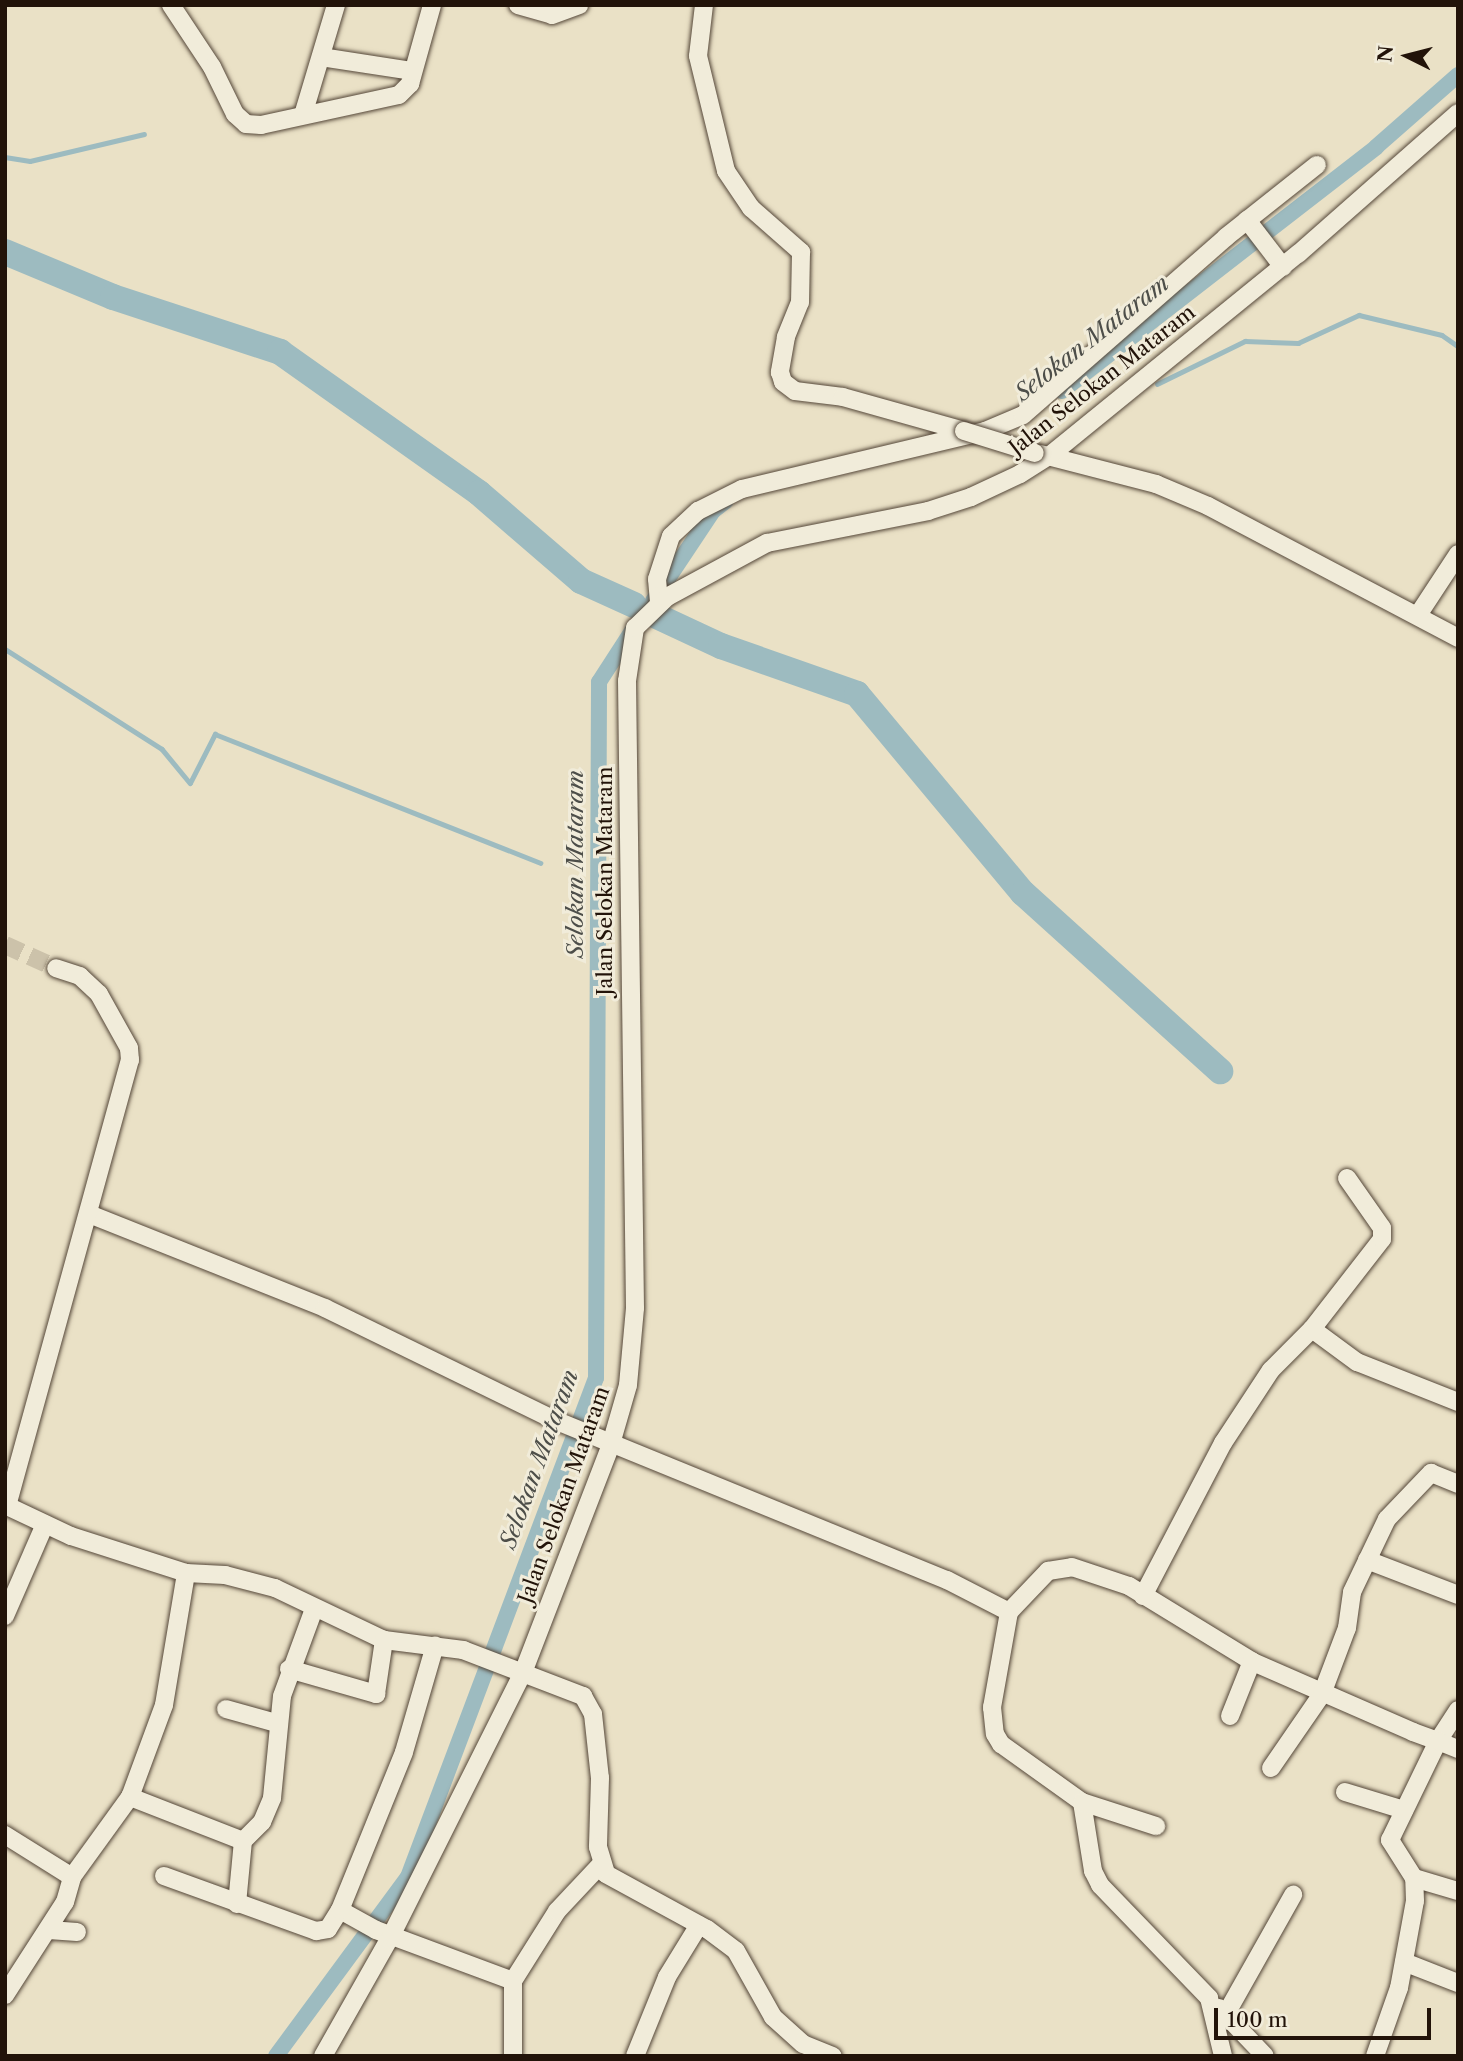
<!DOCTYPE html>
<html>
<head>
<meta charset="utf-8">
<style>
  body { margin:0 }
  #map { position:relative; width:1463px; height:2061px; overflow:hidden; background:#eae1c6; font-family:"Libre Caslon Text",serif }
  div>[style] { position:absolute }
  .stream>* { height:4.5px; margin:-2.25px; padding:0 2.25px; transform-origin:2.25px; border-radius:2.25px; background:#9dbbc0 }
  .canal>* { height:16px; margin:-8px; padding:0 8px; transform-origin:8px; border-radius:8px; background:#9dbbc0 }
  .river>* { height:26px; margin:-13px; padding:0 13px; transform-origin:13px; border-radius:13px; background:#9dbbc0 }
  .minor-tunnel>* { height:18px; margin-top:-9px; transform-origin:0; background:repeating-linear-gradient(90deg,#ccc2aa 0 18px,transparent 0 27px) }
  .roads { filter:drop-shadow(0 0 2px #544638) drop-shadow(0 0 2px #544638) }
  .minor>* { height:18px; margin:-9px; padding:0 9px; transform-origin:9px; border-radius:9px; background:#f1ecda }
  .bridges { filter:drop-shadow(0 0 2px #544638) drop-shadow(0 0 2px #544638) }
  .minor-bridge>* { height:18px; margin:-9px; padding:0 9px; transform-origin:9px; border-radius:9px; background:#f1ecda }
  span { translate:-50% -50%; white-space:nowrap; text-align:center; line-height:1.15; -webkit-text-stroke:6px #f1ecda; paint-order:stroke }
  .street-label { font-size:21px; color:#221309 }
  .water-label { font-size:23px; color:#4d4e49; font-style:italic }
  .frame { position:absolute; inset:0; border:7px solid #221309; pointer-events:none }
  .north { position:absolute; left:1372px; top:21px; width:70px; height:70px; -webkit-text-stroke:5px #f1ecda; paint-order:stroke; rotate:276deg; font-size:19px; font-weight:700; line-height:28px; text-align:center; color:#221309 }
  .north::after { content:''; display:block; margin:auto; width:24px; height:32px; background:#221309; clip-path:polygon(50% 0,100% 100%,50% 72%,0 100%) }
  .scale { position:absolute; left:1214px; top:2008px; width:217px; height:32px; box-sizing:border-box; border:4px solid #221309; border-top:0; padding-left:9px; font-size:21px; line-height:24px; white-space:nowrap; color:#221309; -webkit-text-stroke:5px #f1ecda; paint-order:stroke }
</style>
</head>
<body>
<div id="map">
  <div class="stream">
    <div style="left:5px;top:157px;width:25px;rotate:9deg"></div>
    <div style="left:30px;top:161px;width:117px;rotate:-13.3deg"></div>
    <div style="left:1157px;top:384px;width:98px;rotate:-26deg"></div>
    <div style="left:1245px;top:341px;width:53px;rotate:2.2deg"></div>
    <div style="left:1298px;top:343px;width:67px;rotate:-24.7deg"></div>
    <div style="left:1359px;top:315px;width:85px;rotate:13.5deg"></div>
    <div style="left:1442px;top:335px;width:19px;rotate:35deg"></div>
    <div style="left:5px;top:649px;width:186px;rotate:32.5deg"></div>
    <div style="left:162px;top:749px;width:44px;rotate:50.5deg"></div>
    <div style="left:190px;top:783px;width:55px;rotate:-63deg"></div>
    <div style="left:215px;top:734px;width:350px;rotate:21.6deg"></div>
  </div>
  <div class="canal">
    <div style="left:1062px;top:391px;width:398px;rotate:-37.8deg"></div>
    <div style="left:1376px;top:147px;width:109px;rotate:-41.3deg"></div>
    <div style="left:653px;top:601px;width:108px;rotate:-56.3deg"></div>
    <div style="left:713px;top:511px;width:16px;rotate:-38deg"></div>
    <div style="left:276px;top:2056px;width:222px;rotate:-53.6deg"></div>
    <div style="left:408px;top:1877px;width:533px;rotate:-69.36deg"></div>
    <div style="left:596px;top:1378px;width:696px;rotate:-89.75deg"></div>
    <div style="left:599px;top:682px;width:68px;rotate:-57deg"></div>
  </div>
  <div class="river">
    <div style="left:5px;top:252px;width:117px;rotate:22.6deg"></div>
    <div style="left:113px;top:297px;width:176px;rotate:18.2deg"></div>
    <div style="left:280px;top:352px;width:244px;rotate:35.3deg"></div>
    <div style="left:479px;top:493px;width:135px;rotate:40.8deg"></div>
    <div style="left:581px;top:581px;width:58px;rotate:24.4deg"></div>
    <div style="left:648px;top:612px;width:81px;rotate:25deg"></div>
    <div style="left:721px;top:646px;width:144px;rotate:19.4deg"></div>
    <div style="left:857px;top:694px;width:259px;rotate:50.2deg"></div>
    <div style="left:1023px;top:893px;width:266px;rotate:42.1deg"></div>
  </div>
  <div class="minor-tunnel">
    <div style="left:5px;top:945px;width:56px;rotate:24.3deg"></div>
  </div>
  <div class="roads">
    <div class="minor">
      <div style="left:171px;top:5px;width:74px;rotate:56.5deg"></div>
      <div style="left:212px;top:67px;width:52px;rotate:63.9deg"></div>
      <div style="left:235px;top:114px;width:15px;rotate:42deg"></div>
      <div style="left:246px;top:124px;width:15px;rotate:4deg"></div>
      <div style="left:261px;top:125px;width:141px;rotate:-12.3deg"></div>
      <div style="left:399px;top:95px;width:16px;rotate:-45deg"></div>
      <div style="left:410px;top:84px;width:82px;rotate:-74.4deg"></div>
      <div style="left:518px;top:5px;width:35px;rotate:16deg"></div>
      <div style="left:552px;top:15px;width:29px;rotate:-20deg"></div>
      <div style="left:704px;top:5px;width:51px;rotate:96.7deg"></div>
      <div style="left:698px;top:56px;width:118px;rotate:76.3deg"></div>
      <div style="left:726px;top:171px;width:45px;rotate:56deg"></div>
      <div style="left:751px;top:208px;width:67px;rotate:41.3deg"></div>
      <div style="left:801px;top:252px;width:50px;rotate:91.1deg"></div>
      <div style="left:800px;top:302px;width:38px;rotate:112deg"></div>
      <div style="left:786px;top:337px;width:36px;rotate:100deg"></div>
      <div style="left:780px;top:372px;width:10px;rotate:73deg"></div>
      <div style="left:783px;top:382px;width:15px;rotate:37deg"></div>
      <div style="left:795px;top:391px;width:48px;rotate:7.1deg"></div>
      <div style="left:843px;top:397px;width:126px;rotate:15.7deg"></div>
      <div style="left:321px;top:57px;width:93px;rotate:8.7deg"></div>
      <div style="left:303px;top:115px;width:115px;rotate:-73.3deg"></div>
      <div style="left:1247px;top:220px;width:59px;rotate:52.5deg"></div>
      <div style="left:1040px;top:454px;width:120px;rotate:14.5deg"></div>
      <div style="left:1156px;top:484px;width:56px;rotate:22.9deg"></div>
      <div style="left:1208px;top:506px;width:283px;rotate:27.8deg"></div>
      <div style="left:659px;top:602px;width:23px;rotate:-95deg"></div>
      <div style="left:657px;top:579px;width:45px;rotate:-72deg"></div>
      <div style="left:671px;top:536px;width:37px;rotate:-43deg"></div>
      <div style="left:698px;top:511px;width:49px;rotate:-26.6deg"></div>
      <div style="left:742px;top:489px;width:250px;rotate:-13.4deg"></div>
      <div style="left:985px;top:431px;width:41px;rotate:-22.8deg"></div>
      <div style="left:1023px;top:415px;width:270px;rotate:-41.2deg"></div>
      <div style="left:1226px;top:237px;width:116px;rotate:-38.4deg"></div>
      <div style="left:1418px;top:615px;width:73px;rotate:-56.7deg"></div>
      <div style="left:89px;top:1214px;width:254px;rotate:21.7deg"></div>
      <div style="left:325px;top:1308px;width:258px;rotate:26deg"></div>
      <div style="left:557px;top:1421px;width:421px;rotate:22.2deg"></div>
      <div style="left:947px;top:1580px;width:70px;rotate:27.3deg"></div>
      <div style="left:1009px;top:1612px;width:57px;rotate:-46.4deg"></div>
      <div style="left:1048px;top:1571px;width:24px;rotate:-9deg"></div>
      <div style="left:1072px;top:1567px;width:60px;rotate:18.4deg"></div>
      <div style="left:1129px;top:1586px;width:145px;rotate:31.5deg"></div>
      <div style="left:1253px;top:1662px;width:175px;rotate:23.6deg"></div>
      <div style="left:1413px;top:1732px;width:27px;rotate:20deg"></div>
      <div style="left:1438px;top:1741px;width:37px;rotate:-57deg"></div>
      <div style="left:1312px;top:1329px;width:56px;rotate:36.3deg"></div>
      <div style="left:1357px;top:1362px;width:109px;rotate:21.6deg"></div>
      <div style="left:5px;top:1505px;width:73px;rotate:25.2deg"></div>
      <div style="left:71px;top:1536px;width:121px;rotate:17.8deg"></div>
      <div style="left:186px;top:1573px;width:39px;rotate:3deg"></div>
      <div style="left:225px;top:1575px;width:52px;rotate:14.6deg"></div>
      <div style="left:275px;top:1588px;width:121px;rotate:25.5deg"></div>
      <div style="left:384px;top:1640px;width:80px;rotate:7.2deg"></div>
      <div style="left:463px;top:1650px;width:129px;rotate:21deg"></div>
      <div style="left:583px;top:1696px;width:21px;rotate:61deg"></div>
      <div style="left:593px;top:1714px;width:64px;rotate:83.8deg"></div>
      <div style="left:600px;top:1778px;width:69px;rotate:91.7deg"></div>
      <div style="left:598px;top:1847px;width:28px;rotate:73deg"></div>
      <div style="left:606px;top:1874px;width:115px;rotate:28.6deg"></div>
      <div style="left:707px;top:1929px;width:36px;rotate:37deg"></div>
      <div style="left:736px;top:1951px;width:76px;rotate:60.7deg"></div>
      <div style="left:773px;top:2017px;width:40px;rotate:42deg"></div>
      <div style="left:803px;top:2044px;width:32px;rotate:22deg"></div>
      <div style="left:7px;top:1506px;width:463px;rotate:-74.6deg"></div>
      <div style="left:130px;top:1060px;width:12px;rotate:-95deg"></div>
      <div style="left:129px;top:1048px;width:62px;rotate:-119.1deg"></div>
      <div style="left:99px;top:994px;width:26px;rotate:-137deg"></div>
      <div style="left:80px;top:976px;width:25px;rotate:-162deg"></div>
      <div style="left:1367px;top:1560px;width:97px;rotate:21deg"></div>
      <div style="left:1143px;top:1596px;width:173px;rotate:-62.4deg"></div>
      <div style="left:1223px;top:1443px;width:87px;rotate:-56.7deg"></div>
      <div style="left:1271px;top:1370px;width:58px;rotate:-45deg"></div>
      <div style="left:1312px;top:1329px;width:114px;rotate:-52.1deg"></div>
      <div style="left:1382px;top:1239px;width:11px;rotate:-90deg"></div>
      <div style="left:1382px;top:1228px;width:61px;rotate:-125deg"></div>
      <div style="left:1009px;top:1612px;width:97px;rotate:100.1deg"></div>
      <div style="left:992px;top:1707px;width:27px;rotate:84deg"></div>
      <div style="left:995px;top:1734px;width:12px;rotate:59deg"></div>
      <div style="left:1001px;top:1744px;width:100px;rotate:35.6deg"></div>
      <div style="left:1082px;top:1802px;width:70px;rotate:80.9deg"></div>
      <div style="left:1093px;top:1871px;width:16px;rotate:63deg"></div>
      <div style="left:1100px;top:1885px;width:157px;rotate:46deg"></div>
      <div style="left:1209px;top:1998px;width:60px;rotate:76.4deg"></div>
      <div style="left:5px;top:1616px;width:100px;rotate:-66.5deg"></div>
      <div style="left:289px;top:1669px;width:91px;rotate:16deg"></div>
      <div style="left:376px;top:1694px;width:55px;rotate:-81.6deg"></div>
      <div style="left:226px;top:1709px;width:52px;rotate:15.6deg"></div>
      <div style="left:1230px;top:1716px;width:59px;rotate:-68.2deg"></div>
      <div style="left:1271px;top:1768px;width:90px;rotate:-55.4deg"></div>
      <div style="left:1322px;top:1694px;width:71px;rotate:-69.3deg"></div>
      <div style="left:1347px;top:1628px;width:36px;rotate:-82deg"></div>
      <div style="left:1352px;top:1592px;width:81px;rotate:-64.4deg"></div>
      <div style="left:1387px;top:1519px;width:64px;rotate:-46.3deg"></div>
      <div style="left:1431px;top:1473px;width:29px;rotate:22deg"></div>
      <div style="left:1345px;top:1792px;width:62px;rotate:17deg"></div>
      <div style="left:130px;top:1797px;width:121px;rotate:21.3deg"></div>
      <div style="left:1082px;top:1802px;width:78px;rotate:18deg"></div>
      <div style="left:5px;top:1835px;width:79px;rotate:32.1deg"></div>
      <div style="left:164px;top:1876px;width:162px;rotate:19.9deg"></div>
      <div style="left:316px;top:1931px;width:12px;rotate:-9deg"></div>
      <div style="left:328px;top:1929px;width:22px;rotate:-58deg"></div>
      <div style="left:340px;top:1910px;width:41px;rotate:29.1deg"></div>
      <div style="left:376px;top:1930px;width:146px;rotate:20.4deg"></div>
      <div style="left:513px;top:1981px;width:83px;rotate:-57.8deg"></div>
      <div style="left:557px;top:1911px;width:66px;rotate:-46.8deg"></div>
      <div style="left:1414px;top:1878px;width:46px;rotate:16.5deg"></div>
      <div style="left:237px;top:1904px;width:63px;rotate:-84.6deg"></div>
      <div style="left:243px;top:1841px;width:27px;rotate:-45deg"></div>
      <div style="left:262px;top:1822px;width:26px;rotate:-67deg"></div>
      <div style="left:272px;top:1798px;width:102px;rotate:-84.4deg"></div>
      <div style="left:282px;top:1696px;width:93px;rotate:-69.8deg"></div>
      <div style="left:340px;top:1910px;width:170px;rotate:-67.9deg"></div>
      <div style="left:404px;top:1752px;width:111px;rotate:-73.8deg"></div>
      <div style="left:49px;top:1930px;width:28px;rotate:4deg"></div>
      <div style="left:1404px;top:1962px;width:58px;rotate:21.3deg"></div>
      <div style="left:513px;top:1981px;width:75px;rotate:90deg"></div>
      <div style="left:5px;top:1995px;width:111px;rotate:-57.2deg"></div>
      <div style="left:65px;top:1902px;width:26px;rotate:-74deg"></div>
      <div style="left:72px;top:1877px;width:99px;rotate:-54.1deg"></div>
      <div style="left:130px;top:1797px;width:98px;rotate:-69.7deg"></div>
      <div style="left:164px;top:1705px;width:134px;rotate:-80.5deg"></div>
      <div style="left:1219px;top:2008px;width:66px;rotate:46.2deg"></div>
      <div style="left:1226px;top:2014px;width:137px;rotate:-60.6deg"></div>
      <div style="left:323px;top:2056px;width:138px;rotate:-60.5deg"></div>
      <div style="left:391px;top:1936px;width:297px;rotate:-63.4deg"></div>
      <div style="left:524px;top:1670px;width:242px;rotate:-68.9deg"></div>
      <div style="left:611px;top:1444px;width:61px;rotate:-73.9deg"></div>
      <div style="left:628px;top:1385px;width:77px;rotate:-84.8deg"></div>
      <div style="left:635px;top:1308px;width:627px;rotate:-90.73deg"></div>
      <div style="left:627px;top:681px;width:54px;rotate:-81.4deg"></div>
      <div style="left:635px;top:628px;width:45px;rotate:-44.1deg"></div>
      <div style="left:667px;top:597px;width:114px;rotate:-28.4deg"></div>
      <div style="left:767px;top:543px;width:164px;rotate:-11.2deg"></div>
      <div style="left:928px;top:511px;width:45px;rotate:-18deg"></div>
      <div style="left:971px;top:497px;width:54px;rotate:-25.1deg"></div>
      <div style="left:1020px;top:474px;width:34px;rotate:-32deg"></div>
      <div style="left:1049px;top:456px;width:321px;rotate:-39.1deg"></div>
      <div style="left:1298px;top:254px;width:213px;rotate:-41.4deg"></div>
      <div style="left:635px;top:2056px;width:85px;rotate:-67.9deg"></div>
      <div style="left:667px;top:1977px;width:61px;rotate:-58.4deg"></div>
      <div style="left:1375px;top:2056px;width:72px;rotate:-70.6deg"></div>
      <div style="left:1399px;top:1988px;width:88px;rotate:-79.6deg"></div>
      <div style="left:1415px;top:1901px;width:23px;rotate:-92deg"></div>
      <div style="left:1414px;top:1878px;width:45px;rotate:-122.3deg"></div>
      <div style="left:1390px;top:1840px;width:110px;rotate:-64.1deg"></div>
      <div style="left:1438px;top:1741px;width:22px;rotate:22deg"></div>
    </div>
  </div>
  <div class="bridges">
    <div class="minor-bridge">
      <div style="left:964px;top:431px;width:74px;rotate:17.2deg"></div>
    </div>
  </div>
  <div class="street-label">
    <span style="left:1102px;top:380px;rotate:-38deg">Jalan Selokan Mataram</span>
    <span style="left:605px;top:881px;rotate:-90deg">Jalan Selokan Mataram</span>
    <span style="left:564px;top:1495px;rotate:-70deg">Jalan Selokan Mataram</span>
  </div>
  <div class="water-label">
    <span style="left:1092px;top:338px;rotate:-38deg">Selokan Mataram</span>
    <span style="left:575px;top:864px;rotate:-90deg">Selokan Mataram</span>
    <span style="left:539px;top:1459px;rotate:-70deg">Selokan Mataram</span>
  </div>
  <div class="frame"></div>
  <div class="north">N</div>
  <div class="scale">100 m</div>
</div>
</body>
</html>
